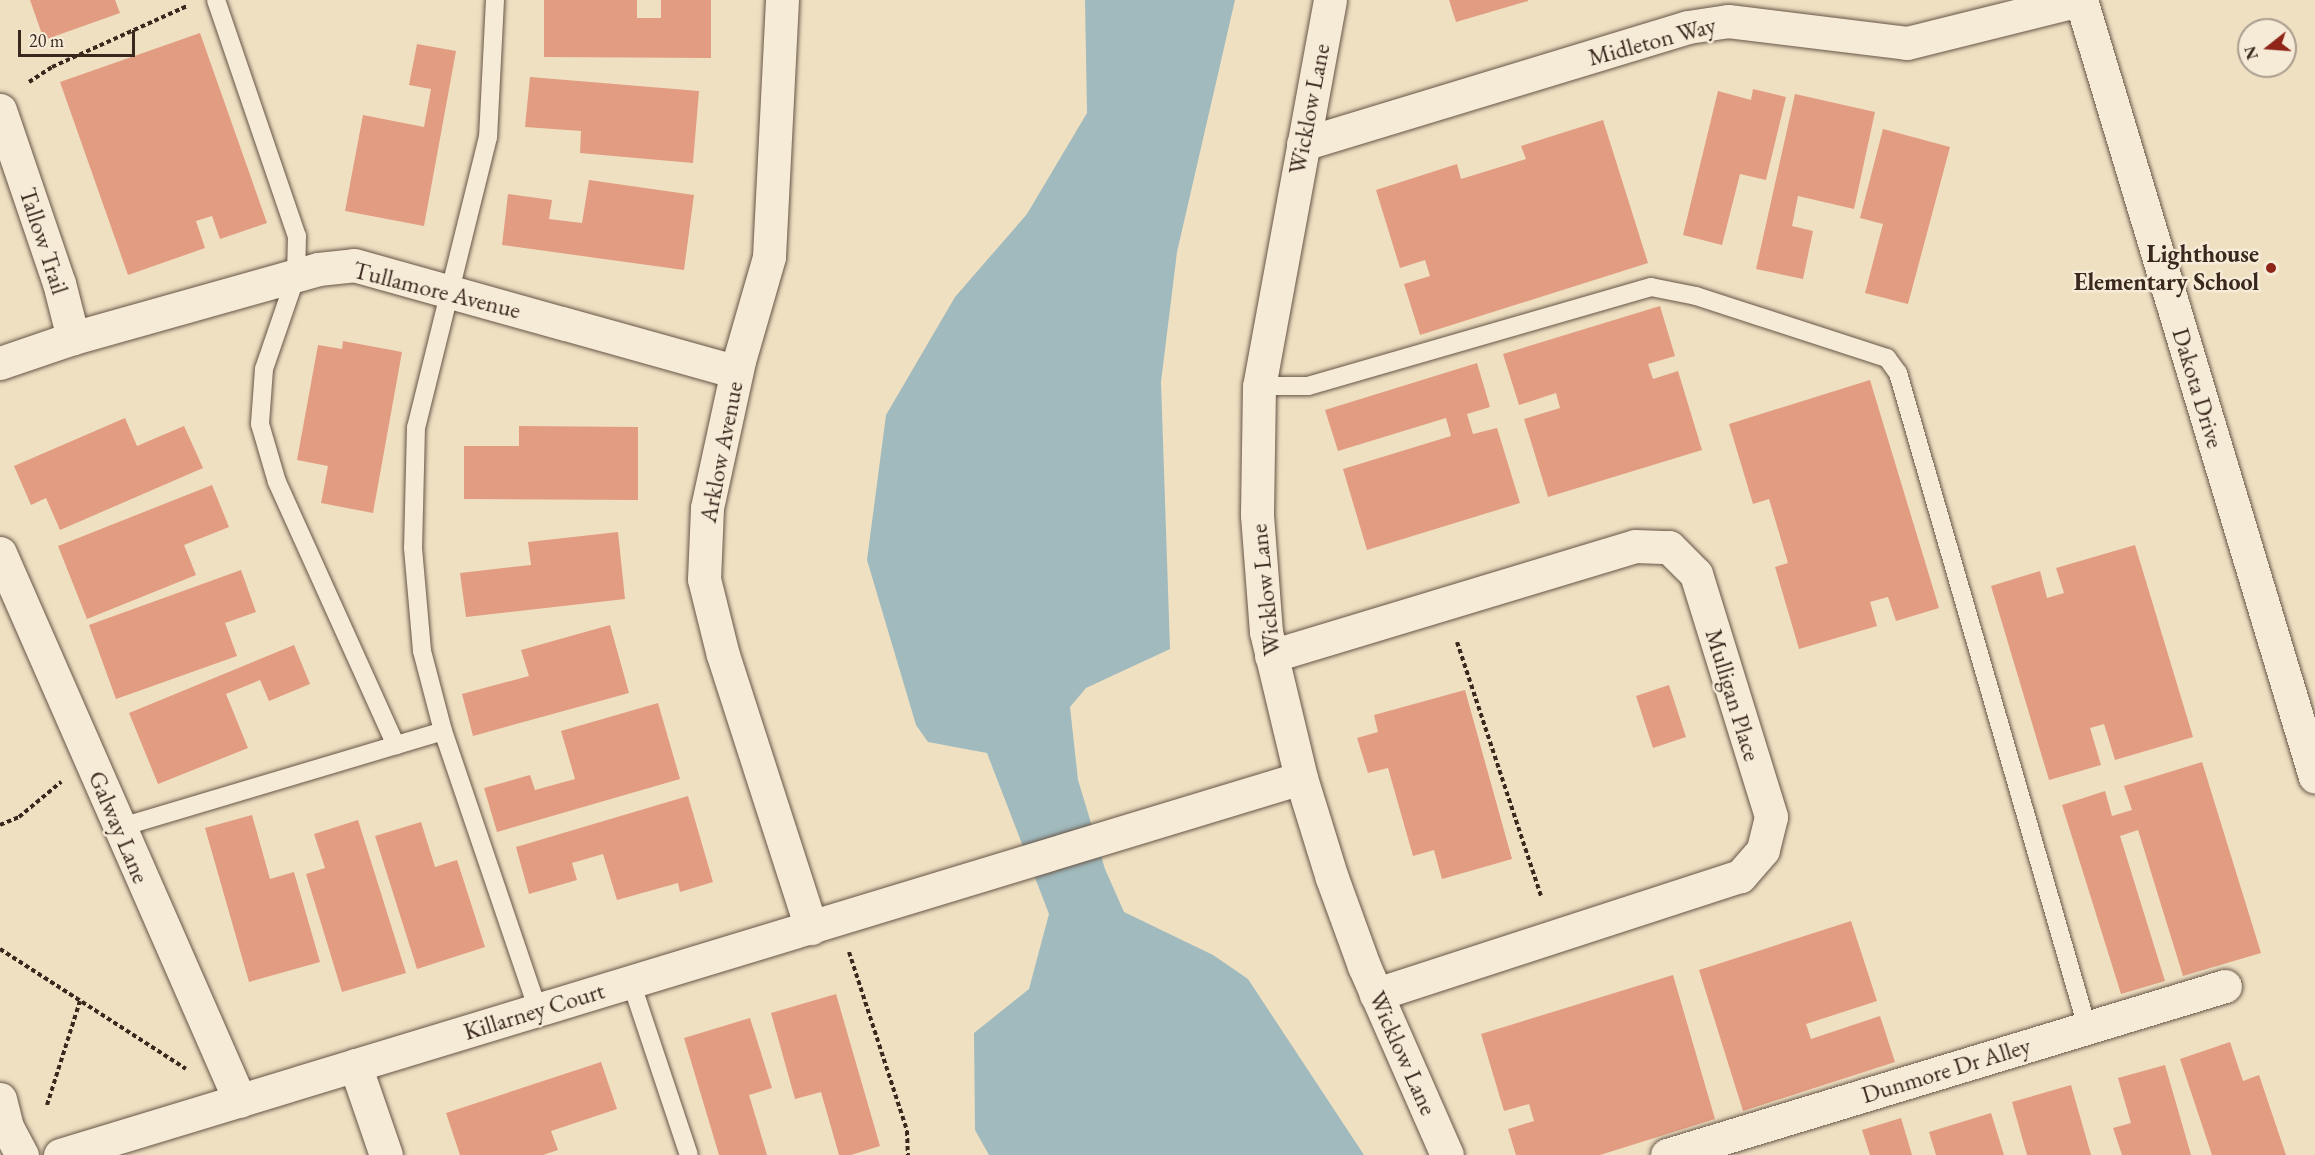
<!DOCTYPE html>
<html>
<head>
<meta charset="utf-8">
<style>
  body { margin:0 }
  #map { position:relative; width:2315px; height:1155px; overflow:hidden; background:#efe0c2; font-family:"EB Garamond",serif }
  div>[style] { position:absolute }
  .water>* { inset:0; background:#a0babe }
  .building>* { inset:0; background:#e29c81 }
  .path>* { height:4px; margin-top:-2px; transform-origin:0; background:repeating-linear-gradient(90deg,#3a271e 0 4.5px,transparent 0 7.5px) }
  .roads { filter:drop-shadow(0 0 2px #675547) drop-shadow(0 0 2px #675547) }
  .lane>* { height:18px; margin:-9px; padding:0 9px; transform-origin:9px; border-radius:9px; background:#f5ebd7 }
  .street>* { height:33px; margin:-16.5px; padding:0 16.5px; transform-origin:16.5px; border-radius:16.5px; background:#f5ebd7 }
  .dots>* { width:16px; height:16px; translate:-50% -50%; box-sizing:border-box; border:3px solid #f5ebd7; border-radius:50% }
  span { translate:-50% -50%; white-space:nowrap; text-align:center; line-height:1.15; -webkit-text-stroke:5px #f5ebd7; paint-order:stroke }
  .street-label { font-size:24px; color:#3a271e }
  .poi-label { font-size:24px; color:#3a271e; font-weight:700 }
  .right { translate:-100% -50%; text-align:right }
  .north { position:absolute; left:2237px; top:18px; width:60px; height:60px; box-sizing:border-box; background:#f5ebd7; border:2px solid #aa9d8d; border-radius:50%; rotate:253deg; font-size:16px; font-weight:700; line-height:24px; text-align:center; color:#3a271e }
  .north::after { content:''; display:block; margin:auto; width:21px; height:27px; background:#8f2418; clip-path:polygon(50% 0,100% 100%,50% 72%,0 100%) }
  .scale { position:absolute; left:18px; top:30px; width:117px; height:27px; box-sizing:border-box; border:3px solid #3a271e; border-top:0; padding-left:8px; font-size:18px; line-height:21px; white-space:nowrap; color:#3a271e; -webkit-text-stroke:4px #f5ebd7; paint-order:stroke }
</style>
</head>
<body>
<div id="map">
  <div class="water">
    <div style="clip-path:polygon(1085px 0,1235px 0,1177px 252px,1161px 382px,1170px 649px,1086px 688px,1070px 707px,1078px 780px,1105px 869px,1124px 912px,1213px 955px,1248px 979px,1364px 1155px,989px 1155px,975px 1130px,974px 1033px,1029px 989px,1049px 914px,987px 753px,928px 742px,916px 725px,867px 560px,886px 415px,955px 297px,1027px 214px,1087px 113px)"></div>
  </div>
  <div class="building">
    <div style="clip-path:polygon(30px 0,115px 0,120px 13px,44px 40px)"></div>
    <div style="clip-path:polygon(544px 0,637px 0,637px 18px,661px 18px,661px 0,711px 0,711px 58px,544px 57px)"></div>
    <div style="clip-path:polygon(1449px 0,1528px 0,1528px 1px,1456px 22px)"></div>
    <div style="clip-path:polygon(200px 33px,267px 223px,220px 239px,212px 216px,196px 221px,205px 248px,128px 275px,60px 82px)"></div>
    <div style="clip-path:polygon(417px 44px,456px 51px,424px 226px,345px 211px,363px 115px,424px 127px,431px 89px,409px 85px)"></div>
    <div style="clip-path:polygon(530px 77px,699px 91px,693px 163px,580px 153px,581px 131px,525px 127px)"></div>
    <div style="clip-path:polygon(1753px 89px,1786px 97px,1766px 180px,1740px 174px,1722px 245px,1683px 235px,1718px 91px,1751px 100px)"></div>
    <div style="clip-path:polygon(1795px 94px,1875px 112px,1854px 209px,1798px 196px,1792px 226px,1813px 231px,1803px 279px,1756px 269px)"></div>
    <div style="clip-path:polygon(1603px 120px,1648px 263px,1420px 335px,1404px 284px,1430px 276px,1425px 260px,1400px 268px,1376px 190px,1457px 164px,1461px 179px,1526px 159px,1521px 146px)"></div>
    <div style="clip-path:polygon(1883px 129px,1950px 147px,1908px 304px,1865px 293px,1883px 224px,1860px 218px)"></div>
    <div style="clip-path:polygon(589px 180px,694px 195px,684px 270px,502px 245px,508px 194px,552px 200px,549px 219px,582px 223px)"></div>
    <div style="clip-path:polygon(1660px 306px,1675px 356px,1648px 364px,1653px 379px,1678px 371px,1702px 450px,1548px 497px,1524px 419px,1560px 408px,1556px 393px,1519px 405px,1503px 354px)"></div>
    <div style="clip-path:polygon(343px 341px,402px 352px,373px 513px,321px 503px,328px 466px,297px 460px,318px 345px,342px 349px)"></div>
    <div style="clip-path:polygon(1477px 363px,1490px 407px,1467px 414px,1473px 434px,1497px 428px,1520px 503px,1367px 550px,1343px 469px,1451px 436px,1446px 418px,1338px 451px,1325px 410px)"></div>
    <div style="clip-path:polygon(1870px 380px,1939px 608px,1896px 621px,1888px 597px,1870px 602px,1877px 626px,1799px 649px,1775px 567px,1788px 563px,1769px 499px,1753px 504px,1729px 424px)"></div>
    <div style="clip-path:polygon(125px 418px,137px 446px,184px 426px,203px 468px,60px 530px,46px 498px,31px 505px,14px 466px)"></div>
    <div style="clip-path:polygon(519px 426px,638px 427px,638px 500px,464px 499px,464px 446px,519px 446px)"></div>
    <div style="clip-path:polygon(212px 485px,229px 527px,184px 545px,196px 575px,87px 619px,58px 546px)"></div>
    <div style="clip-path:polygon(618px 532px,625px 599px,466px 617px,460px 573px,531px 565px,528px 542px)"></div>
    <div style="clip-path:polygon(2135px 545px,2193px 737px,2115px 760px,2104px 724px,2090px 728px,2101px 765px,2049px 780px,1991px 586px,2040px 571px,2047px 598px,2064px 593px,2056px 568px)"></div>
    <div style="clip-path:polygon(241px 570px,256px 612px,225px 623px,237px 656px,116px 699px,89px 625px)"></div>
    <div style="clip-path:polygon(610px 625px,629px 693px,473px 736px,462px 694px,529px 676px,521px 650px)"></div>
    <div style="clip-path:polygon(294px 645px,310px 684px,269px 701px,260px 680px,226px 694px,248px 748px,158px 784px,129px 713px)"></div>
    <div style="clip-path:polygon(1669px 685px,1686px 737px,1653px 748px,1636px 696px)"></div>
    <div style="clip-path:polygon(1465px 690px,1512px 859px,1442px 879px,1434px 850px,1413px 856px,1388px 768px,1368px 773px,1357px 738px,1378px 732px,1374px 715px)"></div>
    <div style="clip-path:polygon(658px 703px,680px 779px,497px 832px,484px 788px,530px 775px,535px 790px,575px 779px,561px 731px)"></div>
    <div style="clip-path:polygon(2202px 762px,2261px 953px,2183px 976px,2138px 830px,2120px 836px,2165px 981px,2121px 994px,2062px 805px,2105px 791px,2112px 816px,2132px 810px,2124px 786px)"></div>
    <div style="clip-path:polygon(688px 796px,713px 882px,680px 892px,678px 883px,617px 900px,603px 854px,572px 863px,577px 880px,529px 894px,516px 847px)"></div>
    <div style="clip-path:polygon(252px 815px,270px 879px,294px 872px,320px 962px,249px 982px,205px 828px)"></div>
    <div style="clip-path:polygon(358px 820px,406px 973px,342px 992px,306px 874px,325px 868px,314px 834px)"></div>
    <div style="clip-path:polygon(421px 822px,435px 867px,457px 860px,485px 947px,417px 969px,375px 836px)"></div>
    <div style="clip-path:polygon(1851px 921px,1877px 1001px,1806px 1024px,1811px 1039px,1880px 1016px,1895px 1062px,1743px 1111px,1699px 970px)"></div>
    <div style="clip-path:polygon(1673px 975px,1715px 1119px,1600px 1155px,1516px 1155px,1508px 1129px,1534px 1121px,1529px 1104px,1504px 1111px,1481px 1034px)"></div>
    <div style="clip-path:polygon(836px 994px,880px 1146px,851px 1155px,839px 1155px,821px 1092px,795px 1099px,771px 1013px)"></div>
    <div style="clip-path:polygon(750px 1018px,772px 1088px,749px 1095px,767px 1155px,719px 1155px,684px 1038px)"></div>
    <div style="clip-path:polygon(2230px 1042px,2243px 1081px,2259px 1075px,2286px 1155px,2212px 1155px,2180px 1059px)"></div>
    <div style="clip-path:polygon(601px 1062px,617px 1109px,551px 1131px,558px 1150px,543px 1155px,460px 1155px,446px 1113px)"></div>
    <div style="clip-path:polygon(2165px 1065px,2191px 1155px,2122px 1155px,2113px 1128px,2131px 1123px,2118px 1078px)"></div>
    <div style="clip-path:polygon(2071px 1085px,2091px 1155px,2027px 1155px,2012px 1102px)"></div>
    <div style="clip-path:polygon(1991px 1113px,2004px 1155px,1936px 1155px,1929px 1132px)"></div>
    <div style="clip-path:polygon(1901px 1118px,1912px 1155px,1870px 1155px,1862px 1130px)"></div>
  </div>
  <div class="path">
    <div style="left:29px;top:82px;width:27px;rotate:-33deg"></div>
    <div style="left:52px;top:67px;width:148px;rotate:-24.3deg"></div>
    <div style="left:1457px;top:642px;width:268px;rotate:71.7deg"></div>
    <div style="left:0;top:825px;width:21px;rotate:-23deg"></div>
    <div style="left:19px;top:817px;width:55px;rotate:-39.8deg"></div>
    <div style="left:0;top:949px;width:221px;rotate:32.8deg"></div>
    <div style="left:849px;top:952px;width:188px;rotate:72deg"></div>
    <div style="left:907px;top:1131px;width:24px;rotate:88deg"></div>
    <div style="left:47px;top:1105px;width:109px;rotate:-72.4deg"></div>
  </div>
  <div class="roads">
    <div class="lane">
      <div style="left:216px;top:0;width:250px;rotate:71.1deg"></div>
      <div style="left:297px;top:236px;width:40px;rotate:91.4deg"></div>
      <div style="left:296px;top:276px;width:98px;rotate:109deg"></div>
      <div style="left:264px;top:369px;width:55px;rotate:94.2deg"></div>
      <div style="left:260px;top:424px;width:60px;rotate:73.7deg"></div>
      <div style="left:277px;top:482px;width:289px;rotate:65.7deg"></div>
      <div style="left:495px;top:0;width:137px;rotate:92.9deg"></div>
      <div style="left:488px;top:137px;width:299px;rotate:103.9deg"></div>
      <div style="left:416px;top:427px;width:121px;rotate:91.4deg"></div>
      <div style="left:413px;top:548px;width:103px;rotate:85deg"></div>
      <div style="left:422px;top:651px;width:83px;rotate:75.3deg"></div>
      <div style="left:443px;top:731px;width:295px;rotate:71.2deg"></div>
      <div style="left:1259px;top:386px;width:49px"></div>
      <div style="left:1308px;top:386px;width:357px;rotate:-16.1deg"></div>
      <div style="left:1651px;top:287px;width:46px;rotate:11.3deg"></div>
      <div style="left:1696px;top:296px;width:201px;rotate:18deg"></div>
      <div style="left:1887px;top:358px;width:19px;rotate:54deg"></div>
      <div style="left:1898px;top:373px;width:681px;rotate:73.88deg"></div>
      <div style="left:118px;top:828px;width:339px;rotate:-16.6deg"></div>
      <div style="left:631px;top:982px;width:182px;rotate:71.5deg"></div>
    </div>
    <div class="street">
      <div style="left:782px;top:0;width:257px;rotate:92.9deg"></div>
      <div style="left:769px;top:257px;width:108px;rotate:106.1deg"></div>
      <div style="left:739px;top:361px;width:150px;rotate:102.3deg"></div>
      <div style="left:707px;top:508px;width:71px;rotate:92.4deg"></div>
      <div style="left:704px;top:579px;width:78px;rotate:76deg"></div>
      <div style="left:723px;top:655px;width:287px;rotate:72.1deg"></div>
      <div style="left:1330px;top:0;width:392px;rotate:100.4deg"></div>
      <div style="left:1259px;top:386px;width:129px;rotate:90.9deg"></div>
      <div style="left:1257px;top:515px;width:117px;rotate:85.6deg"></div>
      <div style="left:1266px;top:632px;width:150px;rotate:76.5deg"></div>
      <div style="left:1301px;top:778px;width:105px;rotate:72.8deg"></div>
      <div style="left:1332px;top:878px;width:94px;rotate:70deg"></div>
      <div style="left:1364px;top:966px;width:206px;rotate:66.3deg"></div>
      <div style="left:2081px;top:0;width:811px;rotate:73.24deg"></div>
      <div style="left:0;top:110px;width:183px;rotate:71.2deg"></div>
      <div style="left:59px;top:283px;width:57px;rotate:75.7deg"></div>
      <div style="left:1303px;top:144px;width:402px;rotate:-16.9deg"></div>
      <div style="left:1688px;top:27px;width:40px;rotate:-8.5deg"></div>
      <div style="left:1728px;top:21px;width:180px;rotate:7deg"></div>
      <div style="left:1907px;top:43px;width:177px;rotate:-14deg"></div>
      <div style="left:0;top:363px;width:77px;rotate:-18.9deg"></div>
      <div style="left:73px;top:338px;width:255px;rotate:-15.7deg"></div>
      <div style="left:318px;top:269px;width:36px;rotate:-6deg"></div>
      <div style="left:354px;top:265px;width:397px;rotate:15.6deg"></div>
      <div style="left:0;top:553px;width:598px;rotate:66.35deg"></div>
      <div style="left:1271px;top:656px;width:380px;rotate:-16.8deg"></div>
      <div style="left:1635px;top:546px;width:34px;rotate:2deg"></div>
      <div style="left:1669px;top:547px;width:38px;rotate:45deg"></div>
      <div style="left:1696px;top:574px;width:254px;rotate:72.8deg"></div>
      <div style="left:1771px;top:817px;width:34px;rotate:104deg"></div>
      <div style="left:1763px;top:850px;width:35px;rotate:131deg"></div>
      <div style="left:1740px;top:876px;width:383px;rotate:162deg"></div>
      <div style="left:355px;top:1065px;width:95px;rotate:71deg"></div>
      <div style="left:0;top:1099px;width:29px;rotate:76deg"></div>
      <div style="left:7px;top:1127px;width:32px;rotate:62deg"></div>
      <div style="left:60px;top:1155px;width:1297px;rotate:-16.9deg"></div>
      <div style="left:1667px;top:1155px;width:583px;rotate:-16.85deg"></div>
    </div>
  </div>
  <div class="dots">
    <div style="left:2271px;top:268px;background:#8f2418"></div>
  </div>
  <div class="street-label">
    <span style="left:1652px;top:41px;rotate:-15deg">Midleton Way</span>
    <span style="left:1309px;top:109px;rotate:-79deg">Wicklow Lane</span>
    <span style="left:44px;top:241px;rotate:72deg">Tallow Trail</span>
    <span style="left:437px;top:290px;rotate:14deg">Tullamore Avenue</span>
    <span style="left:2198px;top:388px;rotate:73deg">Dakota Drive</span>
    <span style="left:721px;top:452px;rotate:-79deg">Arklow Avenue</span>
    <span style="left:1265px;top:590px;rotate:-96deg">Wicklow Lane</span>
    <span style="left:1733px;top:695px;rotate:73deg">Mulligan Place</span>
    <span style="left:119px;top:827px;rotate:67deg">Galway Lane</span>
    <span style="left:534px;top:1011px;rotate:-17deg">Killarney Court</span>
    <span style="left:1403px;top:1053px;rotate:66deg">Wicklow Lane</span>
    <span style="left:1946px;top:1070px;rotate:-17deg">Dunmore Dr Alley</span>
  </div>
  <div class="poi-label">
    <span class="right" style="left:2259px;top:268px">Lighthouse<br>Elementary School</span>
  </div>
  <div class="north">N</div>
  <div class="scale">20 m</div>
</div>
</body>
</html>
